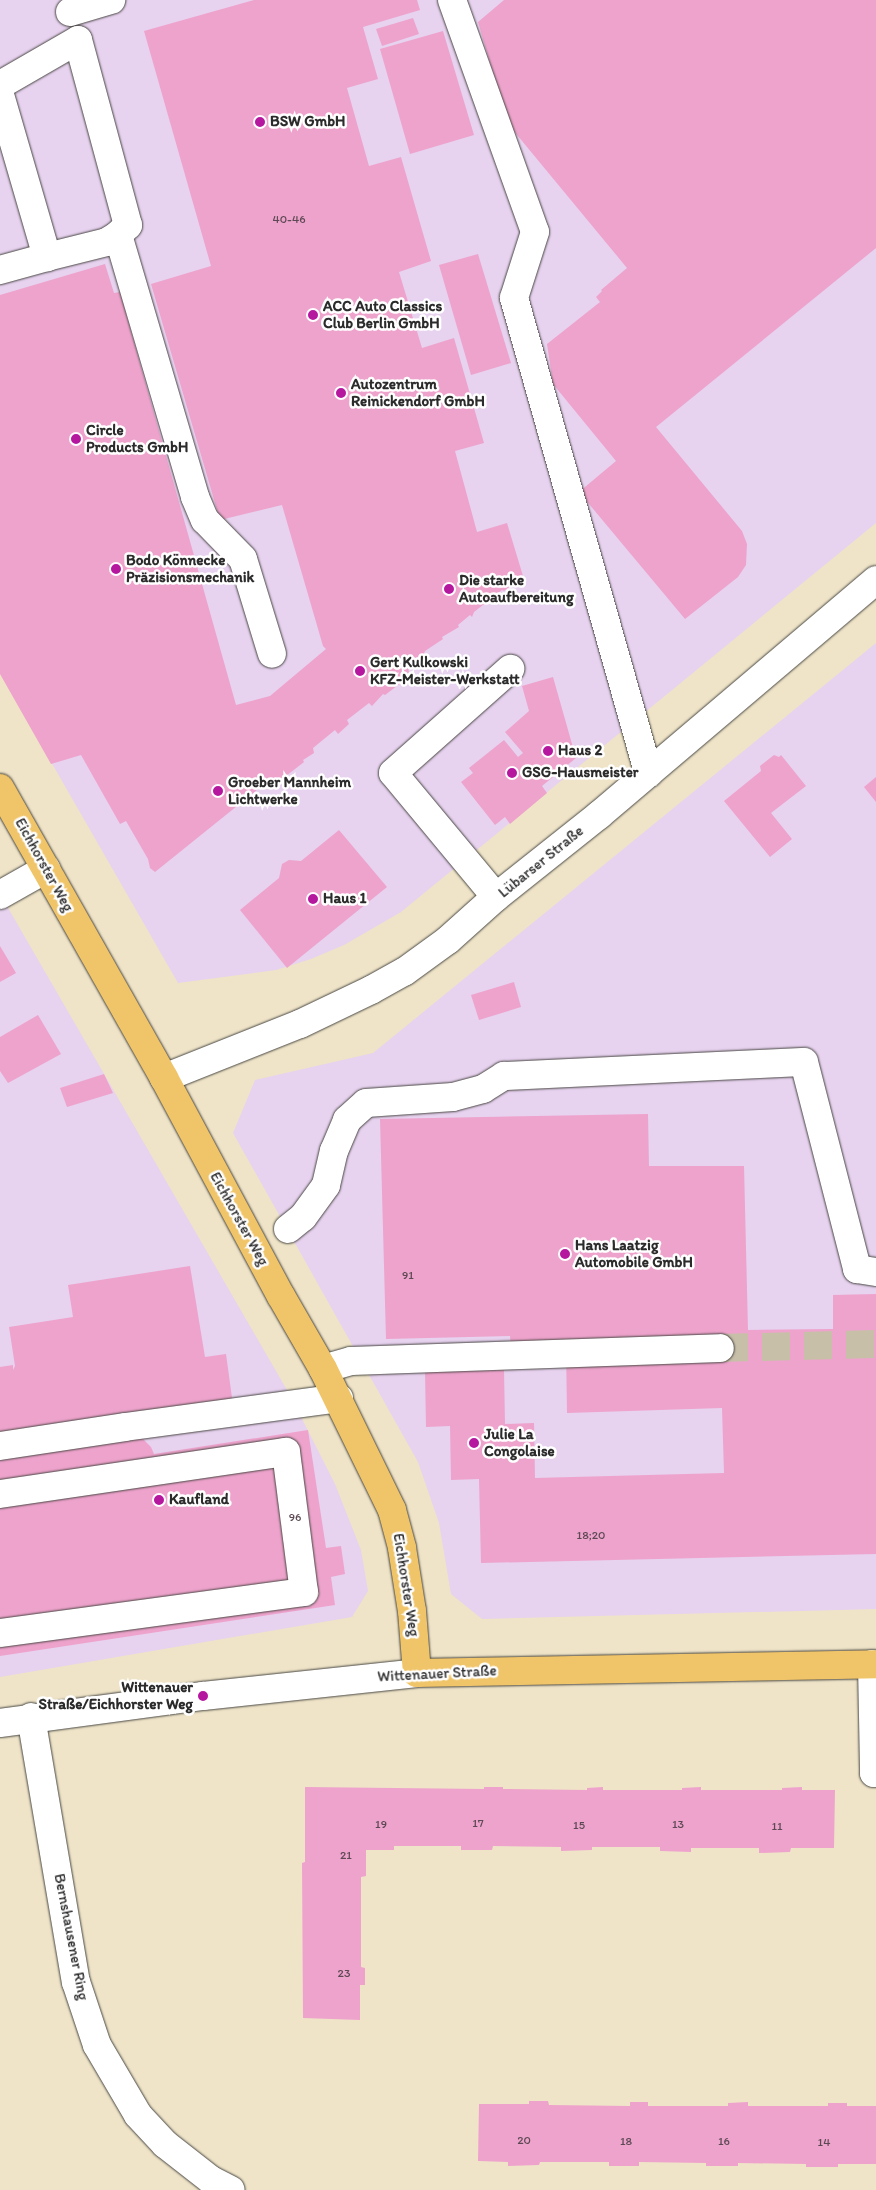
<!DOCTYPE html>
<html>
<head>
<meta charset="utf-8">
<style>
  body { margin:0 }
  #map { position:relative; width:876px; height:2190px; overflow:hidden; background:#efe4c8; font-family:Itim,sans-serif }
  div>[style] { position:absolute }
  .built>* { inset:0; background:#e7d2ef }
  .building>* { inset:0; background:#eea3cc }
  .minor-tunnel>* { height:28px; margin-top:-14px; transform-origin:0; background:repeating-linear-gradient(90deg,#c8bfa9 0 28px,transparent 0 42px) }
  .roads { filter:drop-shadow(0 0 1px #484743) drop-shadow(0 0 1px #484743) }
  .minor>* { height:28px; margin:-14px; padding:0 14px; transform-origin:14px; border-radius:14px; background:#fff }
  .major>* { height:28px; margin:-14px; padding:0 14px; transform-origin:14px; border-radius:14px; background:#f0c469 }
  .dots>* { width:14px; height:14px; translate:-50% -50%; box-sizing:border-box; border:2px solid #fff; border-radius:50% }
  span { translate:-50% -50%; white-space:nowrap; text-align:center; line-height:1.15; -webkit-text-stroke:5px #fff; paint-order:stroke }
  .number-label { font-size:12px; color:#5c4953 }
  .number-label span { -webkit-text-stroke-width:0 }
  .poi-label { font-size:15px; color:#2b2b2b; font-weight:700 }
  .left { translate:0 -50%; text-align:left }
  .right { translate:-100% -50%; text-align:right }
  .street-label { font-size:15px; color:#2b2b2b }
</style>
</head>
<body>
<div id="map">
  <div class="built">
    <div style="clip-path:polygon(0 0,876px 0,876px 523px,401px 912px,344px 945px,311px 959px,276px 970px,178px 983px,0 673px)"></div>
    <div style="clip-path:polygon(876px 643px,876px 1609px,482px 1619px,451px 1594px,439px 1523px,418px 1462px,233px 1133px,255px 1080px,373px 1053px)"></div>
    <div style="clip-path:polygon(0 894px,291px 1397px,335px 1484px,361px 1550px,368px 1591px,352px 1617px,0 1677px)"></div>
  </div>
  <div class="building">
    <div style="clip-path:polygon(254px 0,417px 0,420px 10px,363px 27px,378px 79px,347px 88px,369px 166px,401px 157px,431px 261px,399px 272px,422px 348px,454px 338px,484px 443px,455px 451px,477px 532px,507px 523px,523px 576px,504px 591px,502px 590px,474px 612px,472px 617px,470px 615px,458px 625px,459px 627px,442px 637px,443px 639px,425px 651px,423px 656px,421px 654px,410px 664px,408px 668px,410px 676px,385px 695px,383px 694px,372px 706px,369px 703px,347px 720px,349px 724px,338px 734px,335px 730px,313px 748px,314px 753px,303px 760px,304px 762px,277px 783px,271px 780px,268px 781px,155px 872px,150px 868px,148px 859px,126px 821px,120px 824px,81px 755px,51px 764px,0 674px,0 295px,105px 264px,114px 293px,120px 292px,236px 705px,270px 696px,326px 649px,323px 646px,282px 505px,220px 520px,151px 284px,211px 266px,144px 31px)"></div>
    <div style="clip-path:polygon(504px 0,876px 0,876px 248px,656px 427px,742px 531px,747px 544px,746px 565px,738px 577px,685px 619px,579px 492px,616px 461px,553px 384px,547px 344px,600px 302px,596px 297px,602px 291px,601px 290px,627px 268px,508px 124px,478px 22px)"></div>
    <div style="clip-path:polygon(413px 18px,419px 34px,382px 46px,376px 29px)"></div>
    <div style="clip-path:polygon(443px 31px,474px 135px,410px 154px,380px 49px)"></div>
    <div style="clip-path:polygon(478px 254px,511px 363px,471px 375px,439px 265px)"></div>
    <div style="clip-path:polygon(553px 677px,576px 758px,542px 786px,547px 793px,510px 824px,505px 817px,495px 825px,461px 782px,473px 773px,469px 768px,504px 740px,518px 757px,523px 753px,505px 732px,529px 711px,522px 686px)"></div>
    <div style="clip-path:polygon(774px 755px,779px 757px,781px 755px,806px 786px,771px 813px,792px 839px,770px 857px,724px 801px,761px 771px,760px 766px)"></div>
    <div style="clip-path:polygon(876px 777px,876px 802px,864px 787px)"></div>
    <div style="clip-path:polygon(339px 830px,387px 887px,287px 968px,240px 910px,279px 878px,282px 864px,289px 860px,301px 861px)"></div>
    <div style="clip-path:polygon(0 946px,16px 973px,0 982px)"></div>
    <div style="clip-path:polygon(514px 982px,521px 1007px,479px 1020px,471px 995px)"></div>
    <div style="clip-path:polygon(38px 1015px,61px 1054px,8px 1083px,0 1071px,0 1037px)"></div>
    <div style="clip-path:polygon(104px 1074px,113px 1093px,67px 1107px,60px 1088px)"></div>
    <div style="clip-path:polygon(648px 1114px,649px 1166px,744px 1166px,748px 1330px,833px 1329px,833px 1295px,876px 1294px,876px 1554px,481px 1563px,479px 1479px,451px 1480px,450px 1426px,426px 1427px,425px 1371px,504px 1370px,505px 1424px,534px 1423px,535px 1478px,724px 1473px,722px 1408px,567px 1413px,566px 1347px,511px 1350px,510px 1336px,386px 1339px,380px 1119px)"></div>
    <div style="clip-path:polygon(190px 1266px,205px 1357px,226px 1354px,233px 1405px,140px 1436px,151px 1447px,154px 1454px,308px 1430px,326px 1548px,341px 1546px,345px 1574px,331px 1577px,335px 1605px,0 1656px,0 1367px,13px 1365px,13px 1370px,15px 1366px,9px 1327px,73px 1317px,68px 1285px)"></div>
    <div style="clip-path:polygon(305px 1787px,484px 1789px,484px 1787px,503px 1787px,503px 1789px,587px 1790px,587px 1788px,603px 1787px,603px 1790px,682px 1790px,682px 1788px,701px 1787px,701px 1790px,782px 1790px,782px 1788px,802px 1787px,802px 1790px,835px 1790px,834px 1848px,791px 1848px,790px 1852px,759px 1853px,759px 1848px,691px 1848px,691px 1852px,660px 1851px,660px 1847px,592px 1847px,592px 1850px,561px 1851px,561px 1847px,493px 1846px,492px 1850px,461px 1850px,461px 1846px,394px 1846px,394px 1850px,366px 1850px,366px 1876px,361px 1877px,361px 1967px,365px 1968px,365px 1985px,360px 1985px,360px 2020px,303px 2018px,302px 1863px,305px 1862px)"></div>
    <div style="clip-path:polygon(529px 2101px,548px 2101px,549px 2105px,630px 2106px,630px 2102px,648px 2102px,648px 2106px,728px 2106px,728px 2103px,748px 2102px,748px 2106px,828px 2106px,828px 2103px,847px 2103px,847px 2106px,876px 2106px,876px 2164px,838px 2164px,838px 2167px,806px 2167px,806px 2164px,738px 2163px,738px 2166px,706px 2166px,706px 2163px,639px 2162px,639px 2166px,609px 2166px,609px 2162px,540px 2162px,539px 2165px,508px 2166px,508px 2162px,478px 2161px,479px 2104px,529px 2104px)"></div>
  </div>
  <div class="minor-tunnel">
    <div style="left:720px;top:1348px;width:156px;rotate:-1.5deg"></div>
  </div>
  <div class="roads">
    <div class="minor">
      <div style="left:452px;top:0;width:246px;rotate:70.3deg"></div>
      <div style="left:535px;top:232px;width:69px;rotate:107.7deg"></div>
      <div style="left:514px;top:298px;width:494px;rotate:74.2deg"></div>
      <div style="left:70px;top:12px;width:43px;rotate:-16.3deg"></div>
      <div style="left:0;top:85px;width:90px;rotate:-30deg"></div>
      <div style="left:78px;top:40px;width:192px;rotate:74.9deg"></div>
      <div style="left:128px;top:225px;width:14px;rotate:135deg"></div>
      <div style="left:118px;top:235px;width:13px;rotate:148deg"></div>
      <div style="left:107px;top:242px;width:62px;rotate:166deg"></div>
      <div style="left:0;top:95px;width:169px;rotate:73.8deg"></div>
      <div style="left:47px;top:257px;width:49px;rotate:164.5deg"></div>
      <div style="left:118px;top:235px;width:273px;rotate:73.6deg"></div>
      <div style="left:195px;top:497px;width:25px;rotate:67deg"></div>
      <div style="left:205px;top:520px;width:54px;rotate:45.7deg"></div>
      <div style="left:243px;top:559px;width:99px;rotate:73deg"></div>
      <div style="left:0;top:895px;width:53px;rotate:-29.5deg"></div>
      <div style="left:496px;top:897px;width:161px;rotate:-129.7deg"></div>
      <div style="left:393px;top:773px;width:157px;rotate:-41.6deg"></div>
      <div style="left:164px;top:1078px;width:146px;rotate:-21.7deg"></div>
      <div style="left:300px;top:1024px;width:79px;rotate:-25.6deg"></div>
      <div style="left:371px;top:990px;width:38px;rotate:-29deg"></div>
      <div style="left:404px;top:972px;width:54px;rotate:-36deg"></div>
      <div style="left:448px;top:940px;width:64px;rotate:-41.9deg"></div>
      <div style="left:496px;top:897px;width:132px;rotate:-38.5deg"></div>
      <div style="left:599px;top:815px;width:363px;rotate:-40.3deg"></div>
      <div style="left:288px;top:1229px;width:19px;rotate:-39deg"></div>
      <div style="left:303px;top:1217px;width:39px;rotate:-54deg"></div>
      <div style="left:326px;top:1185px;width:35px;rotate:-77deg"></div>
      <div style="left:334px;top:1151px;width:34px;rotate:-67deg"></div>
      <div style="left:347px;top:1120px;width:25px;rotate:-42deg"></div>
      <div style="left:366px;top:1103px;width:87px;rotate:-3.9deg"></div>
      <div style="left:453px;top:1097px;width:31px;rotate:-15deg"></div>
      <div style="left:483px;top:1089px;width:25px;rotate:-32deg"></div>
      <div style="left:504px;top:1076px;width:300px;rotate:-2.7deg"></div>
      <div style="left:804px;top:1062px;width:214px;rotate:75.6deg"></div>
      <div style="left:857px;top:1269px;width:19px;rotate:9deg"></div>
      <div style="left:323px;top:1369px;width:29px;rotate:-16deg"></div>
      <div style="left:351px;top:1361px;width:369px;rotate:-2deg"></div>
      <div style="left:0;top:1446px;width:126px;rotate:-8.6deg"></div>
      <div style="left:125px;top:1427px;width:216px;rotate:-7.7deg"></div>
      <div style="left:0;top:1494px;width:289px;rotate:-8.4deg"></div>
      <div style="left:286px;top:1452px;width:141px;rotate:82.7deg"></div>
      <div style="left:304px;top:1592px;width:307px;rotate:172.3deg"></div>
      <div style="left:872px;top:1664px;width:109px;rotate:88.9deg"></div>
      <div style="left:874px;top:1773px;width:2px"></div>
      <div style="left:31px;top:1717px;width:269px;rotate:80.4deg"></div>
      <div style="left:76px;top:1982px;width:66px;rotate:71.6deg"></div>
      <div style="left:97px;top:2045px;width:81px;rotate:59.6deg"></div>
      <div style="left:138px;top:2115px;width:40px;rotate:47deg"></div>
      <div style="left:165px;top:2144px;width:58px;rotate:38deg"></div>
      <div style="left:211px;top:2180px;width:22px;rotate:27deg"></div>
      <div style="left:0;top:1723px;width:205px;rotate:-7.6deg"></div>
      <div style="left:203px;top:1696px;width:215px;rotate:-6.1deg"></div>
    </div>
    <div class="major">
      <div style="left:0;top:788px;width:333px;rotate:60.5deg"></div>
      <div style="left:164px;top:1078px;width:247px;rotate:61.8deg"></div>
      <div style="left:281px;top:1296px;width:84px;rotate:60.1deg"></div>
      <div style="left:323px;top:1369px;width:157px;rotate:63.9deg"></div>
      <div style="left:392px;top:1510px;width:39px;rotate:75deg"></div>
      <div style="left:402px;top:1548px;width:64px;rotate:81deg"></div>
      <div style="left:412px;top:1611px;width:62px;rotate:85.4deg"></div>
      <div style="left:417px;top:1673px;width:459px;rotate:-1.1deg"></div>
    </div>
  </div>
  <div class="dots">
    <div style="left:260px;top:122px;background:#b5179e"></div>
    <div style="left:313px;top:315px;background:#b5179e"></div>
    <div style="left:341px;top:393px;background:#b5179e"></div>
    <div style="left:76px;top:439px;background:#b5179e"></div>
    <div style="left:116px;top:569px;background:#b5179e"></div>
    <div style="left:449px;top:589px;background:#b5179e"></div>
    <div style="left:360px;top:671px;background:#b5179e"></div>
    <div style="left:548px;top:751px;background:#b5179e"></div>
    <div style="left:512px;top:773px;background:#b5179e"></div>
    <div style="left:218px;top:791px;background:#b5179e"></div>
    <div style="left:313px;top:899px;background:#b5179e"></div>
    <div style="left:565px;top:1254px;background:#b5179e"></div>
    <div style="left:474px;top:1443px;background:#b5179e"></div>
    <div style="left:159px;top:1500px;background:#b5179e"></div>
    <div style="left:203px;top:1696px;background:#b5179e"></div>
  </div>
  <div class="number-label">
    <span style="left:289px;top:220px">40-46</span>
    <span style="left:408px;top:1276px">91</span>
    <span style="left:295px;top:1518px">96</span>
    <span style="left:591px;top:1536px">18;20</span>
    <span style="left:478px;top:1824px">17</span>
    <span style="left:381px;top:1825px">19</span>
    <span style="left:678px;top:1825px">13</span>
    <span style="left:579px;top:1826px">15</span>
    <span style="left:777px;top:1827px">11</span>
    <span style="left:346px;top:1856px">21</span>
    <span style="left:344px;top:1974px">23</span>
    <span style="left:524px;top:2141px">20</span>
    <span style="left:626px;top:2142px">18</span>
    <span style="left:724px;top:2142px">16</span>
    <span style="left:824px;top:2143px">14</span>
  </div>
  <div class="poi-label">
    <span class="left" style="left:270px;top:122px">BSW GmbH</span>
    <span class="left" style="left:323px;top:315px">ACC Auto Classics<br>Club Berlin GmbH</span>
    <span class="left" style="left:351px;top:393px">Autozentrum<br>Reinickendorf GmbH</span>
    <span class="left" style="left:86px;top:439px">Circle<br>Products GmbH</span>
    <span class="left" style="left:126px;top:569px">Bodo Könnecke<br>Präzisionsmechanik</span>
    <span class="left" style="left:459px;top:589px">Die starke<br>Autoaufbereitung</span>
    <span class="left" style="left:370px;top:671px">Gert Kulkowski<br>KFZ-Meister-Werkstatt</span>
    <span class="left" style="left:558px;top:751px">Haus 2</span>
    <span class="left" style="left:522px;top:773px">GSG-Hausmeister</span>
    <span class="left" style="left:228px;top:791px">Groeber Mannheim<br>Lichtwerke</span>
    <span class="left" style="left:323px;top:899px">Haus 1</span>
    <span class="left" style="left:575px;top:1254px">Hans Laatzig<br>Automobile GmbH</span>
    <span class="left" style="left:484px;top:1443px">Julie La<br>Congolaise</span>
    <span class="left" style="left:169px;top:1500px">Kaufland</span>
    <span class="right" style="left:193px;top:1696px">Wittenauer<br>Straße/Eichhorster Weg</span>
  </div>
  <div class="street-label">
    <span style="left:541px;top:862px;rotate:-39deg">Lübarser Straße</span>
    <span style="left:44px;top:865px;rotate:61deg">Eichhorster Weg</span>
    <span style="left:239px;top:1219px;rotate:61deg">Eichhorster Weg</span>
    <span style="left:406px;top:1585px;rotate:81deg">Eichhorster Weg</span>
    <span style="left:437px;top:1674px;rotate:-3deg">Wittenauer Straße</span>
    <span style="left:71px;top:1937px;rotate:79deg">Bernshausener Ring</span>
  </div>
</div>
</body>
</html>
